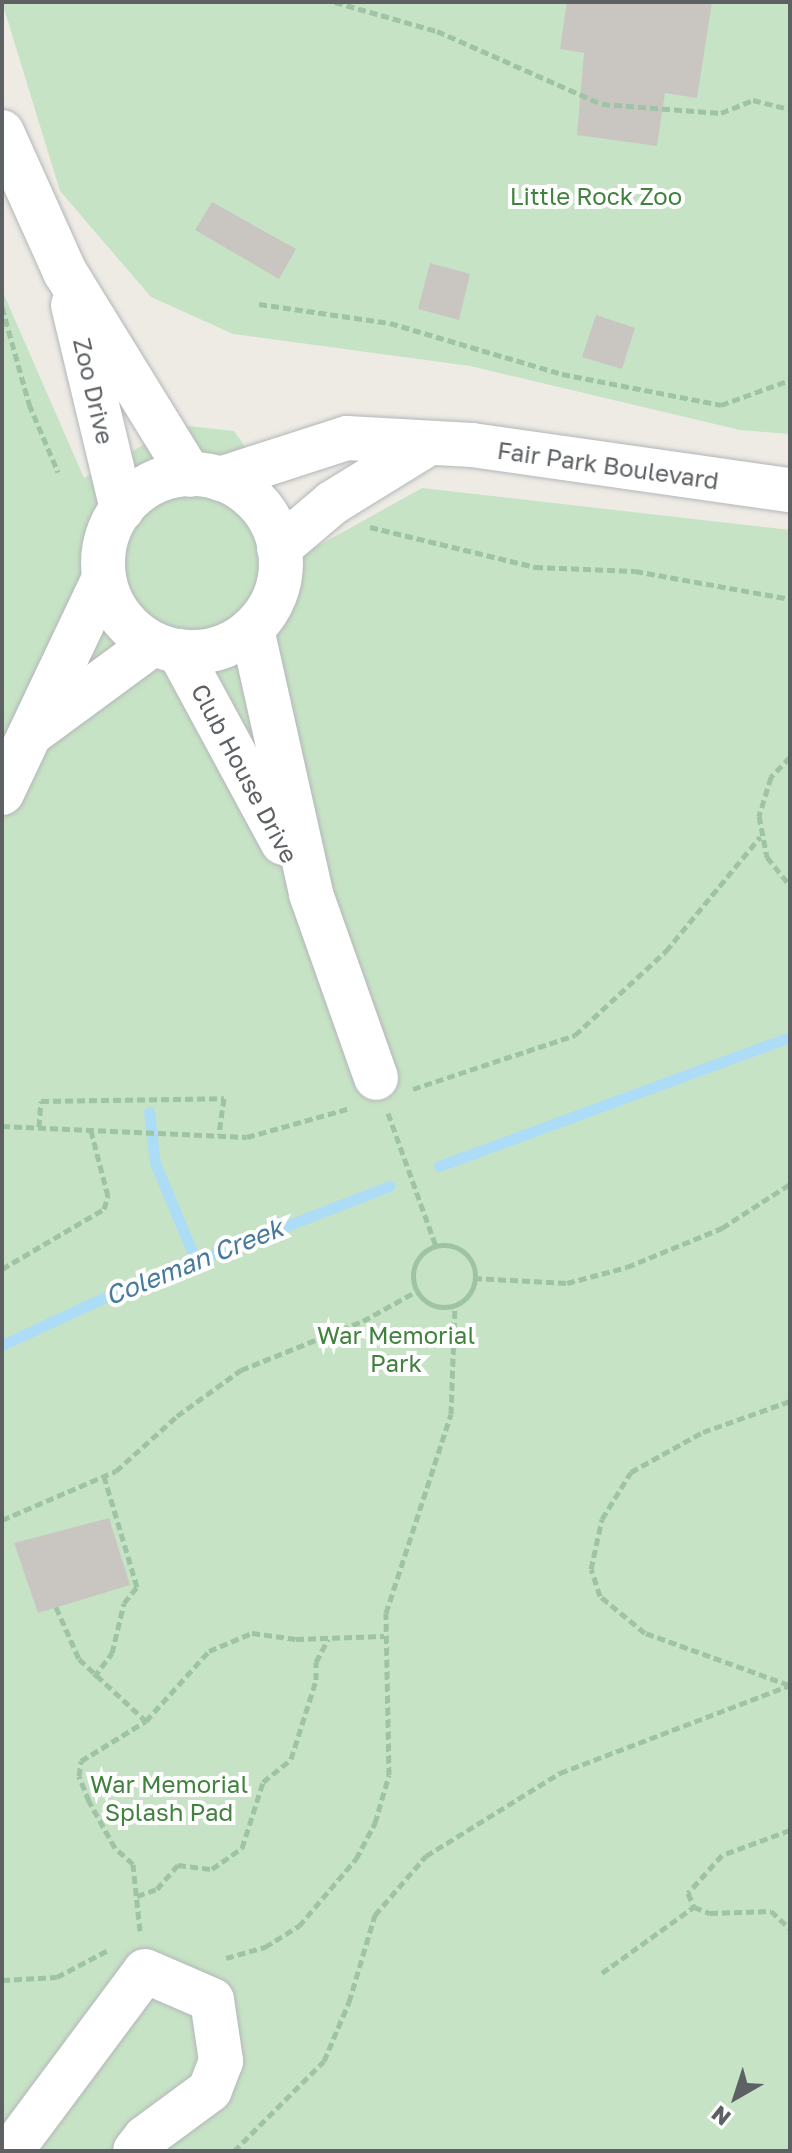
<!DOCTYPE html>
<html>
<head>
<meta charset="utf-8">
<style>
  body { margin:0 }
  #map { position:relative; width:792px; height:2153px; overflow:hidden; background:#eeebe5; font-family:"Golos Text",sans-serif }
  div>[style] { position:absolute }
  .green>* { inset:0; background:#c7e3c5 }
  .stream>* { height:11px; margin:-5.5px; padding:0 5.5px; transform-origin:5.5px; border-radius:5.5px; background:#adddf6 }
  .building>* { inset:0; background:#c9c6c2 }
  .path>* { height:5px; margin-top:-2.5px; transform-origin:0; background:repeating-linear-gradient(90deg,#9ec3a5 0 8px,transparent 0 12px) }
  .path>.ring { margin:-2.5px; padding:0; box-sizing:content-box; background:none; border:5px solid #9ec3a5; border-radius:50% }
  .roads { filter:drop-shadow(0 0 2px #b3b6b9) drop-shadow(0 0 2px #b3b6b9) }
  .minor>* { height:44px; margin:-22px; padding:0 22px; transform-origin:22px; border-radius:22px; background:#fff }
  .minor>.ring { margin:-22px; padding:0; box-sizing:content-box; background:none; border:44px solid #fff; border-radius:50% }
  span { translate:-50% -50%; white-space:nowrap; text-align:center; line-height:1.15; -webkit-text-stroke:8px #fff; paint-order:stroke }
  .park-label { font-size:24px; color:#42823f }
  .street-label { font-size:24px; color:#5d6164 }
  .water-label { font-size:26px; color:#487a9e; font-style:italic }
  .frame { position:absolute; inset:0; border:4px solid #5d6164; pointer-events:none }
  .north { position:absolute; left:696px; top:2057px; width:80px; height:80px; -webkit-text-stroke:6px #fff; paint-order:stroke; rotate:219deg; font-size:22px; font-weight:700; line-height:32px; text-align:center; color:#5d6164 }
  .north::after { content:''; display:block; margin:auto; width:28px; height:36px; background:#5d6164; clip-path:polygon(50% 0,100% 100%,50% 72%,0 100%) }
</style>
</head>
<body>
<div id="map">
  <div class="green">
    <div style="clip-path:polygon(2px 2px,790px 2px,790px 434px,740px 430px,470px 366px,233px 334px,151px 297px,60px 191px)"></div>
    <div style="clip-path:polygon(2px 290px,84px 478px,179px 425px,234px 431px,316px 547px,422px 488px,790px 530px,790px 2151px,2px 2151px)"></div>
  </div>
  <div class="stream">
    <div style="left:149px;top:1112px;width:51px;rotate:83.3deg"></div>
    <div style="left:155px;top:1163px;width:106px;rotate:67.3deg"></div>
    <div style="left:439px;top:1166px;width:374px;rotate:-20.2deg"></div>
    <div style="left:2px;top:1345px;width:126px;rotate:-24.9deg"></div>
    <div style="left:116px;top:1292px;width:293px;rotate:-21.2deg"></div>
  </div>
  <div class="building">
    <div style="clip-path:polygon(567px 2px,712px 2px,697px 98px,665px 93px,657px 146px,577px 135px,584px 53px,560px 49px)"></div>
    <div style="clip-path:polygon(212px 202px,296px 249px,279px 279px,195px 230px)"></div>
    <div style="clip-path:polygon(430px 263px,470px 274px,459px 320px,418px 309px)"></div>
    <div style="clip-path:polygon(596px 315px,635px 328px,622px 369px,582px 357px)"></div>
    <div style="clip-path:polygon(109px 1518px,130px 1585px,38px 1613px,14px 1543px)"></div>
  </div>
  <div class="path">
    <div style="left:335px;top:2px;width:106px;rotate:15.9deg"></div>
    <div style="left:437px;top:31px;width:180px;rotate:23.9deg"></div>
    <div style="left:602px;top:104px;width:119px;rotate:4.3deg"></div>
    <div style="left:721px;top:113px;width:35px;rotate:-22deg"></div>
    <div style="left:753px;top:100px;width:38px;rotate:14deg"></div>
    <div style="left:259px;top:304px;width:132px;rotate:8.3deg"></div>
    <div style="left:390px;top:323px;width:179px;rotate:16.5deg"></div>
    <div style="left:562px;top:374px;width:162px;rotate:11deg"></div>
    <div style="left:721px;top:405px;width:73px;rotate:-19.9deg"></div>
    <div style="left:2px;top:307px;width:101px;rotate:74.4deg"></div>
    <div style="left:29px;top:404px;width:74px;rotate:66.9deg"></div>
    <div style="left:370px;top:527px;width:170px;rotate:13.6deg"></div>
    <div style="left:535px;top:567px;width:100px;rotate:2.3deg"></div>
    <div style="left:635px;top:571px;width:158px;rotate:10.2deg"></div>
    <div style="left:790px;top:757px;width:28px;rotate:134deg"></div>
    <div style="left:771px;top:777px;width:41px;rotate:107.1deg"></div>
    <div style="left:759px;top:816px;width:42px;rotate:79deg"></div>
    <div style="left:767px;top:857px;width:36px;rotate:51deg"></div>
    <div style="left:413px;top:1089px;width:171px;rotate:-18.4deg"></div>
    <div style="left:575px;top:1035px;width:124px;rotate:-42.7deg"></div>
    <div style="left:666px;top:951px;width:148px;rotate:-50.5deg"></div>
    <div style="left:388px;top:1113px;width:141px;rotate:70.2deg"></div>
    <div style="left:2px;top:1126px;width:245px;rotate:2.6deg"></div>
    <div style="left:247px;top:1137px;width:107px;rotate:-15.7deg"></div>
    <div style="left:39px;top:1127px;width:26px;rotate:-86deg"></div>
    <div style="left:41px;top:1101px;width:183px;rotate:-0.9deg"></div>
    <div style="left:224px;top:1098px;width:37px;rotate:98deg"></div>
    <div class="ring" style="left:413px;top:1245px;width:57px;height:57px"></div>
    <div style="left:2px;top:1269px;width:118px;rotate:-30.5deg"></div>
    <div style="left:104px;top:1209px;width:14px;rotate:-73deg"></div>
    <div style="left:108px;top:1196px;width:71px;rotate:-104.6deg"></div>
    <div style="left:474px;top:1278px;width:93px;rotate:3.1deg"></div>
    <div style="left:567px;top:1283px;width:62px;rotate:-14.9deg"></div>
    <div style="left:627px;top:1267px;width:103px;rotate:-22.3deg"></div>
    <div style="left:722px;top:1228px;width:81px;rotate:-32.9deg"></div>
    <div style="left:2px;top:1520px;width:124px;rotate:-23.3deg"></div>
    <div style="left:116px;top:1471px;width:82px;rotate:-42deg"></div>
    <div style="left:177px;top:1416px;width:79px;rotate:-35.7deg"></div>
    <div style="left:241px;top:1370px;width:131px;rotate:-21.9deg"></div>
    <div style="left:363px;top:1321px;width:62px;rotate:-29.1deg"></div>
    <div style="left:56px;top:1607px;width:57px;rotate:66.1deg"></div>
    <div style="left:79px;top:1659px;width:91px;rotate:42.8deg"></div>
    <div style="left:94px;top:1677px;width:30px;rotate:-53deg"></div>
    <div style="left:112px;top:1653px;width:51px;rotate:-76.5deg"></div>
    <div style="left:124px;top:1603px;width:21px;rotate:-51deg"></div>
    <div style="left:137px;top:1587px;width:116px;rotate:-106.6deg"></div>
    <div style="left:789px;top:1685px;width:153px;rotate:-160.1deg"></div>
    <div style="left:645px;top:1633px;width:58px;rotate:-140.6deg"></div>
    <div style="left:600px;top:1596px;width:28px;rotate:-108deg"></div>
    <div style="left:591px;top:1569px;width:51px;rotate:-77.6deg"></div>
    <div style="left:602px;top:1519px;width:55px;rotate:-58.3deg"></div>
    <div style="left:631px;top:1472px;width:82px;rotate:-29.1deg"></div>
    <div style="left:703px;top:1432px;width:92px;rotate:-19.6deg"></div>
    <div style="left:790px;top:1830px;width:72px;rotate:159.8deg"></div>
    <div style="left:722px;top:1855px;width:51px;rotate:131.8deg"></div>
    <div style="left:688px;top:1893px;width:15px;rotate:67deg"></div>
    <div style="left:694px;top:1907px;width:17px;rotate:21deg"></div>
    <div style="left:710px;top:1913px;width:61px;rotate:-1.9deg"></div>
    <div style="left:771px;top:1911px;width:26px;rotate:43deg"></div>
    <div style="left:137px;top:1896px;width:21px;rotate:-19deg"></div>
    <div style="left:157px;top:1889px;width:32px;rotate:-49deg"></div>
    <div style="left:178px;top:1865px;width:34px;rotate:7deg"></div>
    <div style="left:212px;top:1869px;width:37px;rotate:-35deg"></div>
    <div style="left:242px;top:1848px;width:69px;rotate:-72.3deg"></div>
    <div style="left:263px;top:1782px;width:36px;rotate:-39deg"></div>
    <div style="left:291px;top:1759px;width:83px;rotate:-72.4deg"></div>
    <div style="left:316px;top:1680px;width:18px;rotate:-90deg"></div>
    <div style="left:316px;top:1662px;width:26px;rotate:-62deg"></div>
    <div style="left:140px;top:1931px;width:67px;rotate:-96deg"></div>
    <div style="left:133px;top:1864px;width:24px;rotate:-138deg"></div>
    <div style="left:115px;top:1848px;width:54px;rotate:-119deg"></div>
    <div style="left:89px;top:1801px;width:27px;rotate:-112deg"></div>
    <div style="left:79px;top:1776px;width:15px;rotate:-82deg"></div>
    <div style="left:81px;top:1761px;width:76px;rotate:-31.6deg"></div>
    <div style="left:146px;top:1721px;width:94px;rotate:-48deg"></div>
    <div style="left:209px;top:1651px;width:47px;rotate:-22.7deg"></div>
    <div style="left:252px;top:1633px;width:44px;rotate:7.8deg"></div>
    <div style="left:296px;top:1639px;width:88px;rotate:-2deg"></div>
    <div style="left:226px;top:1958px;width:41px;rotate:-15.8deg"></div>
    <div style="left:265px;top:1947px;width:40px;rotate:-32deg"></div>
    <div style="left:299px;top:1926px;width:88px;rotate:-49.6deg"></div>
    <div style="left:356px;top:1859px;width:41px;rotate:-62.2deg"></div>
    <div style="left:375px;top:1823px;width:50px;rotate:-73.7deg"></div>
    <div style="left:389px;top:1775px;width:162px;rotate:-91.1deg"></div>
    <div style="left:386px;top:1613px;width:209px;rotate:-71.9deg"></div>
    <div style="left:451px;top:1414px;width:109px;rotate:-87.9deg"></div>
    <div style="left:602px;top:1973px;width:113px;rotate:-35.7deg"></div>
    <div style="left:2px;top:1980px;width:55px;rotate:-3.1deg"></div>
    <div style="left:57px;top:1977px;width:60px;rotate:-27.8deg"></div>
    <div style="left:234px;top:2151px;width:127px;rotate:-45deg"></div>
    <div style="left:324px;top:2061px;width:64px;rotate:-67deg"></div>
    <div style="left:349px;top:2002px;width:91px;rotate:-73.4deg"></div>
    <div style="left:375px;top:1915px;width:78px;rotate:-49.2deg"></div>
    <div style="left:426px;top:1856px;width:158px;rotate:-31.8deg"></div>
    <div style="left:560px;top:1773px;width:246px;rotate:-20.9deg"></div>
  </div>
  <div class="roads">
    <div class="minor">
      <div style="left:2px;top:132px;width:154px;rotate:65.8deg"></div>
      <div style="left:65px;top:272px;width:238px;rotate:58.4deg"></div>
      <div style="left:73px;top:305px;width:210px;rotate:76.5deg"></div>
      <div class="ring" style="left:103px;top:474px;width:134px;height:134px"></div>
      <div style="left:220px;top:479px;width:133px;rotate:-17.9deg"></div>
      <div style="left:347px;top:438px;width:125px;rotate:3.2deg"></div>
      <div style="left:472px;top:445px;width:321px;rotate:8.1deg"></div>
      <div style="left:279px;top:548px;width:70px;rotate:-40.3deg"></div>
      <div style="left:332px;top:503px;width:110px;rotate:-31.7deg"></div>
      <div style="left:252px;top:629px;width:271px;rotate:77.4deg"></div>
      <div style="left:311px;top:894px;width:195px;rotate:70.5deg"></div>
      <div style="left:179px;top:651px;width:218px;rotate:61.6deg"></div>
      <div style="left:33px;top:732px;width:149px;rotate:-36.3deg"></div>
      <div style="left:2px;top:793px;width:238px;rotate:-64.6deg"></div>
      <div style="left:11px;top:2151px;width:224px;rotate:-53.3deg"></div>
      <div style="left:145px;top:1971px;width:73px;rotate:23.4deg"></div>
      <div style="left:212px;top:2000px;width:62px;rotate:81.6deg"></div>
      <div style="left:221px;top:2061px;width:31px;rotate:111deg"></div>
      <div style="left:210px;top:2090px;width:81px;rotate:143.6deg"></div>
      <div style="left:145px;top:2138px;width:16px;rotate:128deg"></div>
    </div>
  </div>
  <div class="park-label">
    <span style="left:596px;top:196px">Little Rock Zoo</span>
    <span style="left:396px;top:1349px">War Memorial<br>Park</span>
    <span style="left:169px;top:1798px">War Memorial<br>Splash Pad</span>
  </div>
  <div class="street-label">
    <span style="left:94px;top:391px;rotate:77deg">Zoo Drive</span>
    <span style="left:608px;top:465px;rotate:8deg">Fair Park Boulevard</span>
    <span style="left:245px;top:773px;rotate:62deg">Club House Drive</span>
  </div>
  <div class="water-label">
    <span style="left:194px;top:1262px;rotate:-22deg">Coleman Creek</span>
  </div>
  <div class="frame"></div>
  <div class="north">N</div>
</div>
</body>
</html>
